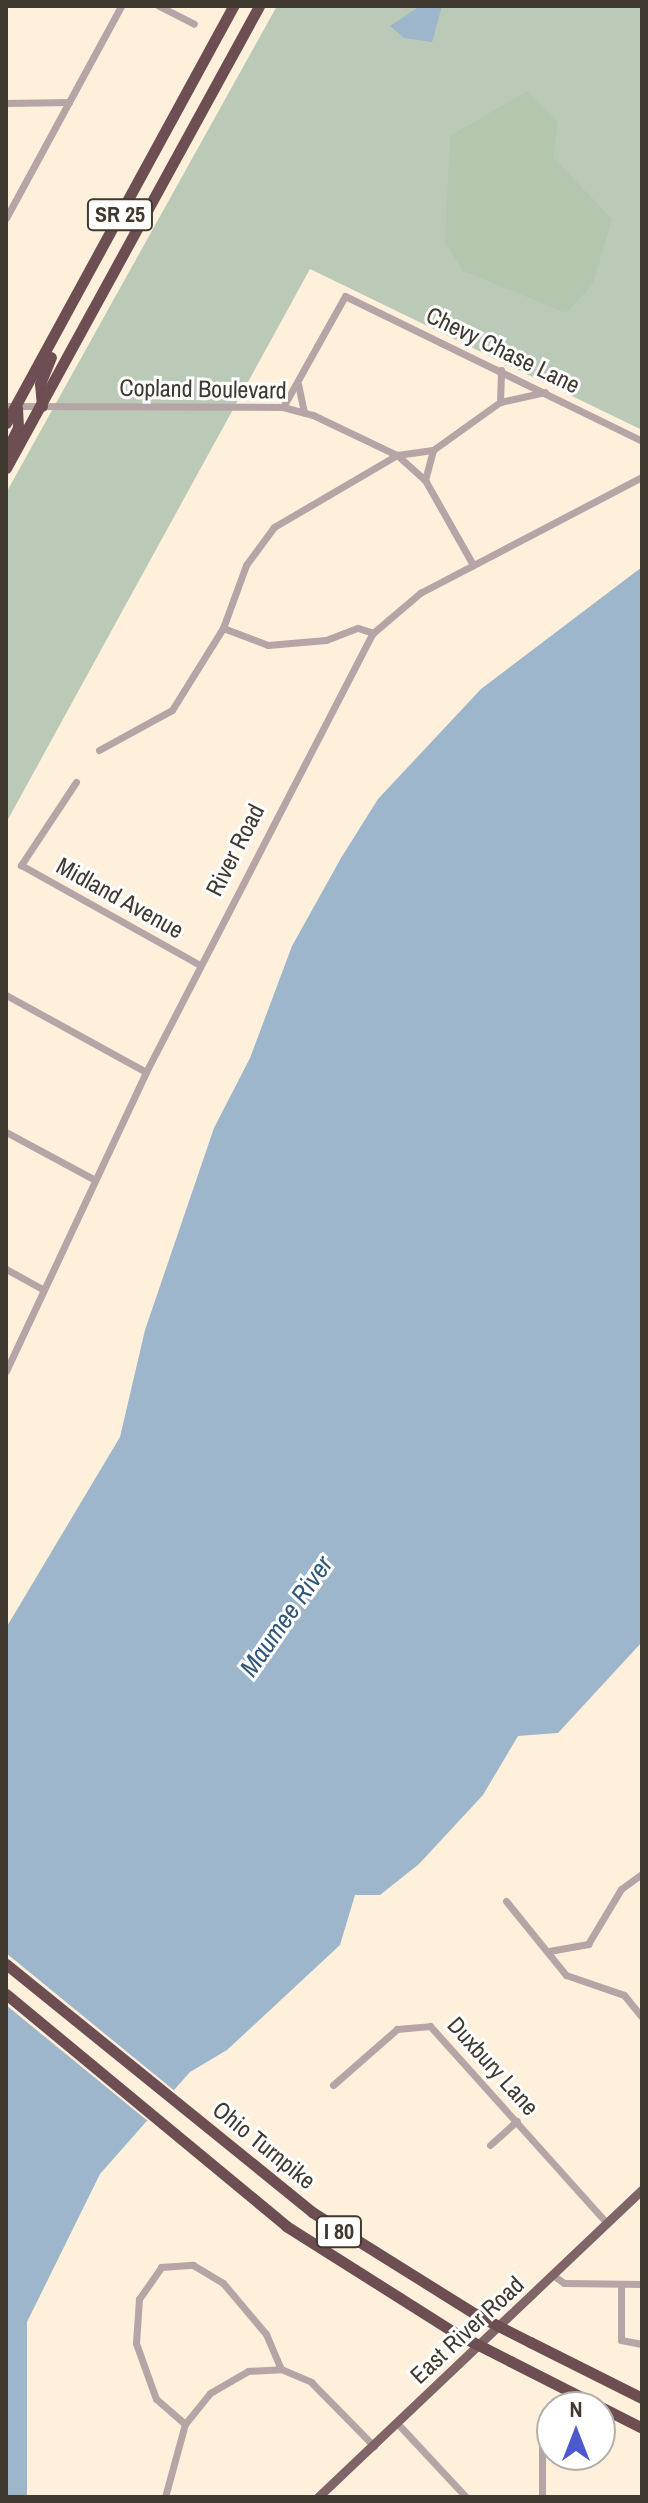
<!DOCTYPE html>
<html>
<head>
<meta charset="utf-8">
<style>
  body { margin:0 }
  #map { position:relative; width:648px; height:2503px; overflow:hidden; background:#fef0db; font-family:"Archivo Narrow",sans-serif }
  div>[style] { position:absolute }
  .green>* { inset:0; background:#bacab7 }
  .forest>* { inset:0; background:#b2c7ad }
  .water>* { inset:0; background:#9db6cc }
  .pier>* { inset:0; background:#fef0db }
  .minor>* { height:7px; margin:-3.5px; padding:0 3.5px; transform-origin:3.5px; border-radius:3.5px; background:#b5a5a6 }
  .major>* { height:9px; margin:-4.5px; padding:0 4.5px; transform-origin:4.5px; border-radius:4.5px; background:#806568 }
  .highway>* { height:11px; margin:-5.5px; padding:0 5.5px; transform-origin:5.5px; border-radius:5.5px; background:#6d4e52 }
  .highway-bridge>* { height:11px; margin:-5.5px; padding:0 5.5px; transform-origin:5.5px; border-radius:5.5px; background:#6d4e52 }
  span { translate:-50% -50%; white-space:nowrap; text-align:center; line-height:1.15; -webkit-text-stroke:6px #fff; paint-order:stroke }
  .shield-label span { padding:2px 6px; background:#fff; border:2px solid; border-radius:6px; -webkit-text-stroke-width:0 }
  .shield-label { font-size:22px; color:#40392f; font-weight:700 }
  .street-label { font-size:24px; color:#40392f }
  .water-label { font-size:26px; color:#30577a; font-style:italic }
  .frame { position:absolute; inset:0; border:8px solid #40392f; pointer-events:none }
  .north { position:absolute; left:536px; top:2391px; width:80px; height:80px; box-sizing:border-box; background:#fff; border:2px solid #b3b0ac; border-radius:50%; rotate:0deg; font-size:22px; font-weight:700; line-height:32px; text-align:center; color:#40392f }
  .north::after { content:''; display:block; margin:auto; width:28px; height:36px; background:#4c58ce; clip-path:polygon(50% 0,100% 100%,50% 72%,0 100%) }
</style>
</head>
<body>
<div id="map">
  <div class="green">
    <div style="clip-path:polygon(277px 6px,642px 6px,642px 430px,310px 269px,6px 823px,6px 493px)"></div>
  </div>
  <div class="forest">
    <div style="clip-path:polygon(527px 91px,558px 122px,553px 157px,612px 219px,593px 284px,566px 313px,463px 271px,445px 243px,450px 136px)"></div>
  </div>
  <div class="water">
    <div style="clip-path:polygon(420px 6px,442px 6px,432px 42px,404px 38px,390px 26px)"></div>
    <div style="clip-path:polygon(642px 567px,642px 1642px,558px 1733px,518px 1736px,483px 1795px,419px 1864px,380px 1895px,355px 1895px,340px 1945px,227px 2050px,190px 2072px,100px 2174px,27px 2322px,27px 2497px,6px 2497px,6px 1628px,120px 1437px,145px 1330px,214px 1128px,250px 1058px,292px 946px,341px 858px,378px 799px,481px 689px)"></div>
  </div>
  <div class="pier">
    <div style="clip-path:polygon(6px 1953px,176px 2092px,149px 2122px,6px 2005px)"></div>
  </div>
  <div class="minor">
    <div style="left:159px;top:6px;width:39px;rotate:27deg"></div>
    <div style="left:6px;top:103px;width:63px;rotate:-0.9deg"></div>
    <div style="left:6px;top:218px;width:241px;rotate:-61.5deg"></div>
    <div style="left:298px;top:384px;width:29px;rotate:78deg"></div>
    <div style="left:500px;top:402px;width:32px;rotate:-88deg"></div>
    <div style="left:6px;top:406px;width:277px;rotate:0.2deg"></div>
    <div style="left:283px;top:407px;width:31px;rotate:15deg"></div>
    <div style="left:313px;top:415px;width:93px;rotate:25.5deg"></div>
    <div style="left:397px;top:455px;width:38px;rotate:42deg"></div>
    <div style="left:425px;top:480px;width:98px;rotate:60.5deg"></div>
    <div style="left:283px;top:407px;width:127px;rotate:-60.8deg"></div>
    <div style="left:345px;top:296px;width:331px;rotate:26deg"></div>
    <div style="left:425px;top:480px;width:31px;rotate:-75deg"></div>
    <div style="left:223px;top:628px;width:48px;rotate:20.7deg"></div>
    <div style="left:268px;top:645px;width:58px;rotate:-4.9deg"></div>
    <div style="left:326px;top:640px;width:34px;rotate:-21deg"></div>
    <div style="left:358px;top:628px;width:16px;rotate:18deg"></div>
    <div style="left:99px;top:750px;width:83px;rotate:-28.7deg"></div>
    <div style="left:172px;top:710px;width:97px;rotate:-58.1deg"></div>
    <div style="left:223px;top:628px;width:67px;rotate:-69.9deg"></div>
    <div style="left:246px;top:565px;width:47px;rotate:-53.6deg"></div>
    <div style="left:274px;top:527px;width:143px;rotate:-30.3deg"></div>
    <div style="left:397px;top:455px;width:36px;rotate:-8deg"></div>
    <div style="left:433px;top:450px;width:82px;rotate:-35.6deg"></div>
    <div style="left:500px;top:402px;width:46px;rotate:-12.5deg"></div>
    <div style="left:76px;top:782px;width:100px;rotate:123.5deg"></div>
    <div style="left:21px;top:865px;width:205px;rotate:29.2deg"></div>
    <div style="left:6px;top:995px;width:160px;rotate:28.8deg"></div>
    <div style="left:6px;top:1132px;width:101px;rotate:28.3deg"></div>
    <div style="left:6px;top:1269px;width:43px;rotate:28.9deg"></div>
    <div style="left:6px;top:1371px;width:330px;rotate:-64.9deg"></div>
    <div style="left:146px;top:1072px;width:494px;rotate:-62.7deg"></div>
    <div style="left:373px;top:633px;width:62px;rotate:-40.4deg"></div>
    <div style="left:420px;top:593px;width:250px;rotate:-27.6deg"></div>
    <div style="left:506px;top:1901px;width:95px;rotate:51deg"></div>
    <div style="left:566px;top:1975px;width:61px;rotate:19deg"></div>
    <div style="left:624px;top:1995px;width:28px;rotate:51deg"></div>
    <div style="left:549px;top:1951px;width:40px;rotate:-10deg"></div>
    <div style="left:588px;top:1944px;width:64px;rotate:-59deg"></div>
    <div style="left:621px;top:1889px;width:26px;rotate:-36deg"></div>
    <div style="left:333px;top:2085px;width:85px;rotate:-41.2deg"></div>
    <div style="left:397px;top:2029px;width:33px;rotate:-5deg"></div>
    <div style="left:430px;top:2026px;width:265px;rotate:48.1deg"></div>
    <div style="left:490px;top:2145px;width:36px;rotate:-42deg"></div>
    <div style="left:554px;top:2276px;width:12px;rotate:35deg"></div>
    <div style="left:564px;top:2283px;width:78px;rotate:0.7deg"></div>
    <div style="left:621px;top:2284px;width:56px;rotate:90deg"></div>
    <div style="left:621px;top:2340px;width:21px;rotate:11deg"></div>
    <div style="left:542px;top:2420px;width:77px;rotate:90deg"></div>
    <div style="left:397px;top:2423px;width:101px;rotate:47deg"></div>
    <div style="left:185px;top:2424px;width:38px;rotate:-139deg"></div>
    <div style="left:156px;top:2399px;width:59px;rotate:-109.7deg"></div>
    <div style="left:136px;top:2343px;width:44px;rotate:-86.1deg"></div>
    <div style="left:139px;top:2299px;width:39px;rotate:-55deg"></div>
    <div style="left:161px;top:2267px;width:32px;rotate:-4deg"></div>
    <div style="left:193px;top:2265px;width:35px;rotate:31deg"></div>
    <div style="left:223px;top:2283px;width:67px;rotate:49.9deg"></div>
    <div style="left:266px;top:2334px;width:38px;rotate:67deg"></div>
    <div style="left:165px;top:2497px;width:76px;rotate:-74.7deg"></div>
    <div style="left:185px;top:2424px;width:40px;rotate:-51deg"></div>
    <div style="left:210px;top:2393px;width:44px;rotate:-30.1deg"></div>
    <div style="left:248px;top:2371px;width:33px;rotate:-3deg"></div>
    <div style="left:281px;top:2369px;width:33px;rotate:23deg"></div>
    <div style="left:311px;top:2382px;width:90px;rotate:45.5deg"></div>
  </div>
  <div class="major">
    <div style="left:318px;top:2497px;width:446px;rotate:-43.5deg"></div>
  </div>
  <div class="highway">
    <div style="left:42px;top:406px;width:22px;rotate:-95deg"></div>
    <div style="left:40px;top:384px;width:29px;rotate:-68deg"></div>
    <div style="left:6px;top:423px;width:475px;rotate:-61.4deg"></div>
    <div style="left:6px;top:452px;width:28px;rotate:-64deg"></div>
    <div style="left:18px;top:427px;width:19px;rotate:-93deg"></div>
    <div style="left:6px;top:468px;width:527px;rotate:-61.29deg"></div>
    <div style="left:6px;top:1964px;width:394px;rotate:39deg"></div>
    <div style="left:312px;top:2212px;width:192px;rotate:32deg"></div>
    <div style="left:6px;top:1994px;width:364px;rotate:39.6deg"></div>
    <div style="left:286px;top:2226px;width:200px;rotate:32.3deg"></div>
    <div style="left:530px;top:2342px;width:125px;rotate:26.6deg"></div>
    <div style="left:510px;top:2361px;width:148px;rotate:26.9deg"></div>
  </div>
  <div class="highway-bridge">
    <div style="left:475px;top:2314px;width:62px;rotate:27deg"></div>
    <div style="left:455px;top:2333px;width:62px;rotate:27deg"></div>
  </div>
  <div class="shield-label">
    <span style="left:120px;top:215px">SR 25</span>
    <span style="left:339px;top:2232px">I 80</span>
  </div>
  <div class="street-label">
    <span style="left:503px;top:350px;rotate:26deg">Chevy Chase Lane</span>
    <span style="left:203px;top:389px;rotate:1deg">Copland Boulevard</span>
    <span style="left:235px;top:850px;rotate:-63deg">River Road</span>
    <span style="left:120px;top:898px;rotate:29deg">Midland Avenue</span>
    <span style="left:493px;top:2066px;rotate:48deg">Duxbury Lane</span>
    <span style="left:264px;top:2145px;rotate:39deg">Ohio Turnpike</span>
    <span style="left:467px;top:2330px;rotate:-43deg">East River Road</span>
  </div>
  <div class="water-label">
    <span style="left:286px;top:1616px;rotate:-55deg">Maumee River</span>
  </div>
  <div class="frame"></div>
  <div class="north">N</div>
</div>
</body>
</html>
